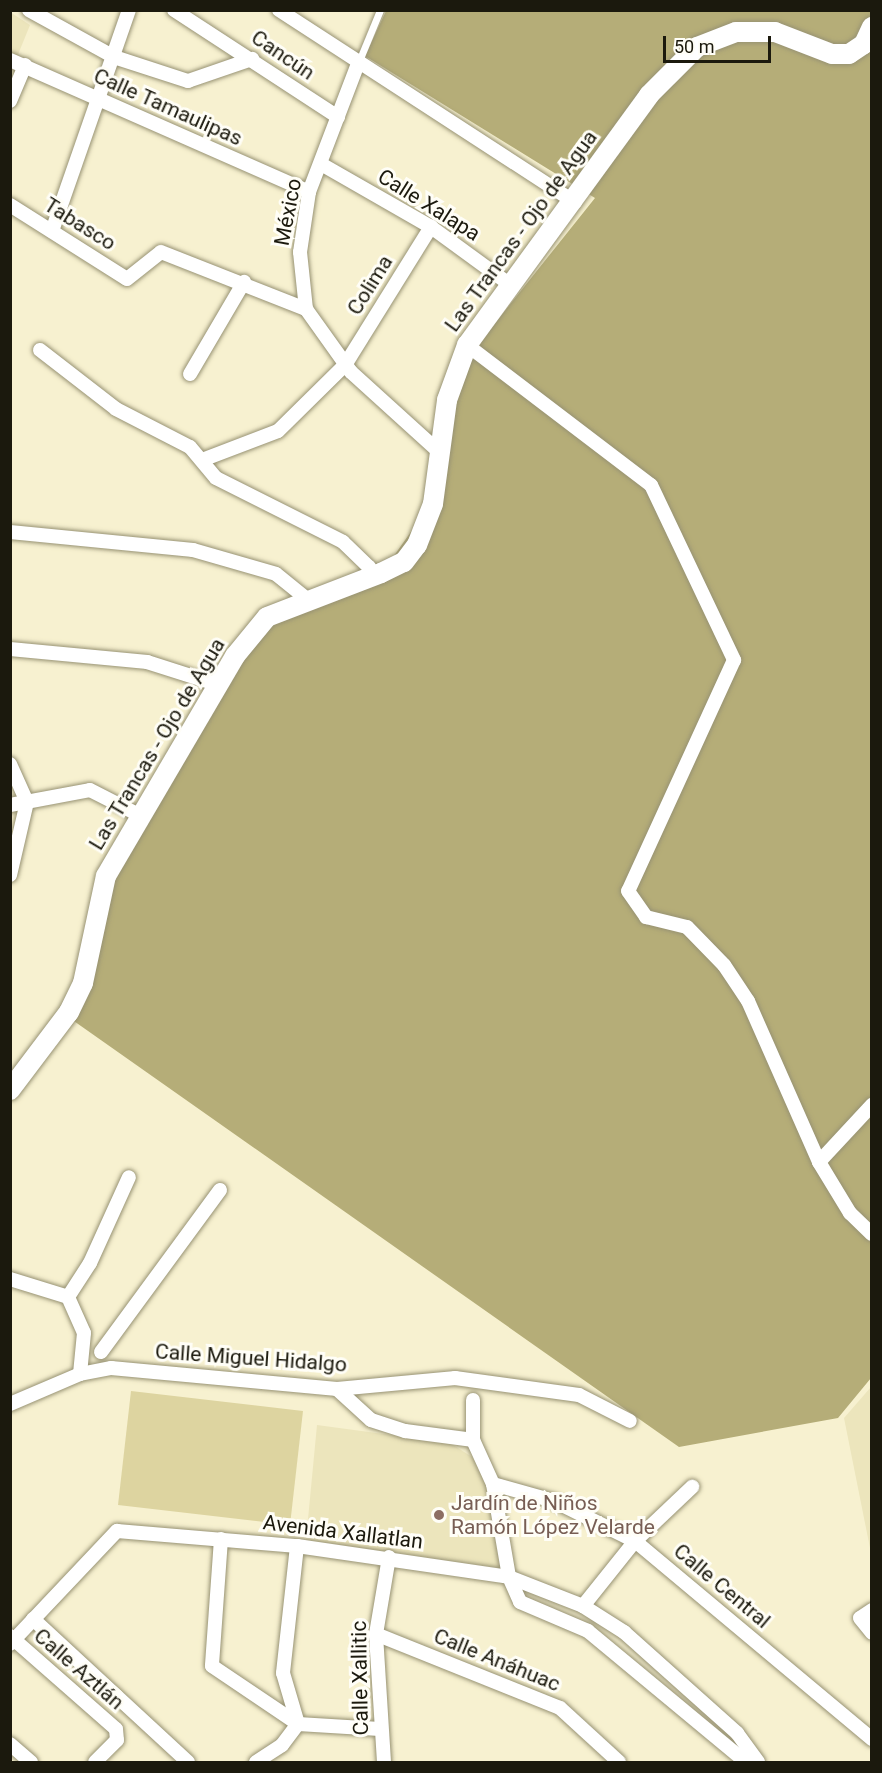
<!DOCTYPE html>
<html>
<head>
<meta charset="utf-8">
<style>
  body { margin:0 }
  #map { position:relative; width:882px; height:1773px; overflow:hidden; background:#f7f1d0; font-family:Roboto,sans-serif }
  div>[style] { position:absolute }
  .built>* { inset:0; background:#ece5bc }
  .green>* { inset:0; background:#ddd4a0 }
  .forest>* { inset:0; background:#b5ad78 }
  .roads { filter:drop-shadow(0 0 2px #979273) drop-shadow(0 0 2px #979273) }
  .lane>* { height:7px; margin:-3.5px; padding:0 3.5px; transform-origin:3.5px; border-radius:3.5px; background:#fff }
  .street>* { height:14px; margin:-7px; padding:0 7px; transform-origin:7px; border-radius:7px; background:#fff }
  .secondary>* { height:20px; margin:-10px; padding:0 10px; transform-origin:10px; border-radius:10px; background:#fff }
  .dots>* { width:16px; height:16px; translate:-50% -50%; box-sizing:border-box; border:3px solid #fffef7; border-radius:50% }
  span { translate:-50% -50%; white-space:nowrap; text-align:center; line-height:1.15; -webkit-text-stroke:6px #fffef7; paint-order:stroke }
  .street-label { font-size:21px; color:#1b190d }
  .education-label { font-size:21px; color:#785e54 }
  .left { translate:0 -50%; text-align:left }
  .frame { position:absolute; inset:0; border:12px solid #1b190d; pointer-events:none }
  .scale { position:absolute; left:663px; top:36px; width:108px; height:27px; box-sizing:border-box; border:3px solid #1b190d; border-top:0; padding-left:8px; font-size:18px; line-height:21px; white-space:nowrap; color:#1b190d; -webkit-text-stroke:4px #fffef7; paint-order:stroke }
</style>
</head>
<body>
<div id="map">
  <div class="built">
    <div style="clip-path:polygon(10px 12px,30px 25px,17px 57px,11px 54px)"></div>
    <div style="clip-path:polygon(871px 1387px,871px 1553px,844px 1418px)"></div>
    <div style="clip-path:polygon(317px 1425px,450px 1443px,472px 1457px,486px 1480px,500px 1568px,306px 1540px)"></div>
  </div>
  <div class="green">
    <div style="clip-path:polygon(131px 1391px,303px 1411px,290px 1525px,118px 1505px)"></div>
  </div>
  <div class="forest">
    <div style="clip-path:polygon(386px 11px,871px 11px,871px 1378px,838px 1418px,679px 1447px,71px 1019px,108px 860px,262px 624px,384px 570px,427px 509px,468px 357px,595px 198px,365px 56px)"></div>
  </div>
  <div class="roads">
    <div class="lane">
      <div style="left:359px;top:61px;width:55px;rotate:-67.6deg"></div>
    </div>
    <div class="street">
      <div style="left:29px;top:10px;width:97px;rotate:28.9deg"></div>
      <div style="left:114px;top:57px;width:78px;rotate:18deg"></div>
      <div style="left:188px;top:81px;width:68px;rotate:-19deg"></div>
      <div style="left:174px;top:10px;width:196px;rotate:33.1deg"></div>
      <div style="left:279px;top:10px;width:353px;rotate:33deg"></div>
      <div style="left:10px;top:60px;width:327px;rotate:23.8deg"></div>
      <div style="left:359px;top:61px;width:140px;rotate:110.9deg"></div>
      <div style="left:309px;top:192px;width:61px;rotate:98.5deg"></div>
      <div style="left:300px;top:252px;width:57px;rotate:84deg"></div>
      <div style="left:306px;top:309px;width:77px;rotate:54.5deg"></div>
      <div style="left:351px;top:372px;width:118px;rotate:42.2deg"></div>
      <div style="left:10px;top:101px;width:39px;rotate:-67deg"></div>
      <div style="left:321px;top:164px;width:127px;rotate:29.8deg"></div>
      <div style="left:431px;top:227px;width:100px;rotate:36.1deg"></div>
      <div style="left:10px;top:205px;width:138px;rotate:32.3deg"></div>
      <div style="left:127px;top:279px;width:43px;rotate:-38.5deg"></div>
      <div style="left:161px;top:252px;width:156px;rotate:21.5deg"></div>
      <div style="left:52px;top:231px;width:234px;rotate:-70.8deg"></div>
      <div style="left:467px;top:345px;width:231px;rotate:37.3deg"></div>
      <div style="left:651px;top:485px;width:194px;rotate:64.6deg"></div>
      <div style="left:734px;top:660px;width:254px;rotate:114.6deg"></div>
      <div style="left:628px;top:891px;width:32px;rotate:55deg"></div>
      <div style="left:646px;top:917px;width:42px;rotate:13.7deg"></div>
      <div style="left:687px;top:927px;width:53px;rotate:45.8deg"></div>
      <div style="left:724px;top:965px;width:43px;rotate:56.3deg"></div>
      <div style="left:748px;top:1001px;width:176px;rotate:66.2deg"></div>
      <div style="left:819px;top:1162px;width:60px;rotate:58.7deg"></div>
      <div style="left:850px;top:1213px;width:30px;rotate:44deg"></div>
      <div style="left:40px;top:350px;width:96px;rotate:37.8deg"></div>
      <div style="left:116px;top:409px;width:83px;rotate:27.2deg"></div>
      <div style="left:190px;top:447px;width:40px;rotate:50deg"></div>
      <div style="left:216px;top:478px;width:142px;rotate:26.7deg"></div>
      <div style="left:343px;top:542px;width:36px;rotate:44deg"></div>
      <div style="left:369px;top:567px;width:10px;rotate:84deg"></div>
      <div style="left:190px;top:374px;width:107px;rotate:-59.6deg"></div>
      <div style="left:202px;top:460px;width:81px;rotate:-20.9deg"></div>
      <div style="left:278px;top:431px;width:94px;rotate:-44.6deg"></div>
      <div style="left:345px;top:365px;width:163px;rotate:-58.1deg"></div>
      <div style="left:10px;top:532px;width:184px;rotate:5.6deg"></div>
      <div style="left:193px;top:550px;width:86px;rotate:16.1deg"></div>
      <div style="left:276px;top:574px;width:38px;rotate:39deg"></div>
      <div style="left:10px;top:649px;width:138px;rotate:5.4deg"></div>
      <div style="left:147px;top:662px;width:72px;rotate:17.7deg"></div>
      <div style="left:10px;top:764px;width:42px;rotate:65.9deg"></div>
      <div style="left:27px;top:802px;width:75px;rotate:103.1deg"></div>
      <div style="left:10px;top:805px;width:81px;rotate:-10.6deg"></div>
      <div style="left:90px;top:790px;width:57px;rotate:27deg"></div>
      <div style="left:819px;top:1162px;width:78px;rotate:-47.1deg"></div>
      <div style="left:10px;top:1279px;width:61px;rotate:17.2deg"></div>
      <div style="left:68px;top:1297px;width:39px;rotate:66deg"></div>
      <div style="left:84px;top:1333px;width:41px;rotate:95.6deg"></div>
      <div style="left:68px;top:1297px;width:40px;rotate:-57.1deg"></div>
      <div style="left:90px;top:1263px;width:94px;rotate:-65.6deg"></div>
      <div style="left:101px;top:1352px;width:201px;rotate:-53.7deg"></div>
      <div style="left:337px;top:1389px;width:46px;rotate:42.4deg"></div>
      <div style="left:371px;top:1420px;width:36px;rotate:18deg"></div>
      <div style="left:405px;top:1431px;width:69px;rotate:7.5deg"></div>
      <div style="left:473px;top:1440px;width:48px;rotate:65.6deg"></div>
      <div style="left:493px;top:1484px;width:94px;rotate:80.2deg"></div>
      <div style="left:509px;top:1577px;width:79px;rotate:21.4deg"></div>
      <div style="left:583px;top:1606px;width:49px;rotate:32.4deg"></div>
      <div style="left:624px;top:1632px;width:152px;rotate:41.8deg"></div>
      <div style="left:737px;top:1733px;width:36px;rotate:54deg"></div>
      <div style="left:473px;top:1400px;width:40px;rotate:90deg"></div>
      <div style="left:10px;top:1404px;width:76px;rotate:-23.2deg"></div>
      <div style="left:80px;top:1374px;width:32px;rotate:-11deg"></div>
      <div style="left:111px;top:1368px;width:227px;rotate:5.3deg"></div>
      <div style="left:337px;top:1389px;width:119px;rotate:-5.3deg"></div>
      <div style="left:455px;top:1378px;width:125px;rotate:7.8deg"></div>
      <div style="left:579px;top:1395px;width:57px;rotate:27deg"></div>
      <div style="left:493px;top:1484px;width:63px;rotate:15.6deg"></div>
      <div style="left:554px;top:1501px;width:90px;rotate:26.3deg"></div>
      <div style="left:635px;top:1541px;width:309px;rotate:39.9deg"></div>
      <div style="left:221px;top:1539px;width:127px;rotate:94.1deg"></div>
      <div style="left:212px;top:1666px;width:104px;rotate:34deg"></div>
      <div style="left:297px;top:1546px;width:128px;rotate:96.3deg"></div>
      <div style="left:283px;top:1673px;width:53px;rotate:73.6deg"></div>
      <div style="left:583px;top:1606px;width:83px;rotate:-51.3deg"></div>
      <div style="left:635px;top:1541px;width:79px;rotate:-43.5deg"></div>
      <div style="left:872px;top:1610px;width:14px;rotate:146deg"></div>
      <div style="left:860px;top:1618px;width:19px;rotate:51deg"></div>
      <div style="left:33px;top:1619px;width:211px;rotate:42.7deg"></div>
      <div style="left:376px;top:1634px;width:198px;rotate:21.9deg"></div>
      <div style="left:560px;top:1708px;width:80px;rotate:42.5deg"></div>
      <div style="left:10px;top:1636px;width:141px;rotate:41.3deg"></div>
      <div style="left:116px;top:1729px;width:11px;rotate:85deg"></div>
      <div style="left:117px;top:1740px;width:31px;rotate:135deg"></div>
      <div style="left:10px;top:1644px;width:156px;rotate:-46.6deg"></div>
      <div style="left:117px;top:1531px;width:181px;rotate:4.8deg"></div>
      <div style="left:297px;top:1546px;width:214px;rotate:8.3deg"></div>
      <div style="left:509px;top:1577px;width:27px;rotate:66deg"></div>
      <div style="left:520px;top:1602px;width:74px;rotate:23.1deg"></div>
      <div style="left:588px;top:1631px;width:205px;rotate:39.7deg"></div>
      <div style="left:298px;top:1724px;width:82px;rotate:3.5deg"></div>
      <div style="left:10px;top:1744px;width:28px;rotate:41deg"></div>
      <div style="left:256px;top:1762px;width:31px;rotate:-33deg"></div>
      <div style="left:282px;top:1745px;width:26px;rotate:-53deg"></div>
      <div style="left:384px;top:1762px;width:128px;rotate:-93.6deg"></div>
      <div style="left:376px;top:1634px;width:78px;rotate:-80.4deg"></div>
    </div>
    <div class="secondary">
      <div style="left:10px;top:1090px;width:98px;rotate:-52.9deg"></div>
      <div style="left:69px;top:1012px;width:32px;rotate:-64deg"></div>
      <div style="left:83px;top:983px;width:109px;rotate:-77.9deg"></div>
      <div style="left:106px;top:876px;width:255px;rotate:-59.6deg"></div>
      <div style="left:235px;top:656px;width:50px;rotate:-50.6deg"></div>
      <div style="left:267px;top:617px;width:122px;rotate:-21.1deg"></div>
      <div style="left:381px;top:573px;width:25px;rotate:-26deg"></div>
      <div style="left:404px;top:562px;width:21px;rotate:-53deg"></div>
      <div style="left:417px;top:545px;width:44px;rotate:-68.7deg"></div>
      <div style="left:433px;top:504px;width:105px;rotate:-82.3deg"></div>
      <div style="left:447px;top:400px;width:59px;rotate:-70deg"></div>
      <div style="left:467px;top:345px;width:309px;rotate:-53.9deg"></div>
      <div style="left:649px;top:95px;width:68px;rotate:-45deg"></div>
      <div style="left:697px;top:47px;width:42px;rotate:-21deg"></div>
      <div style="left:736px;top:32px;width:39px"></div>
      <div style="left:775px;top:32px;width:61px;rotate:21.1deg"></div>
      <div style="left:832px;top:54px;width:17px"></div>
      <div style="left:849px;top:54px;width:18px;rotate:-34deg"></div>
      <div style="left:864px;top:44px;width:19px;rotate:-65deg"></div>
    </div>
  </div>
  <div class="dots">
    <div style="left:439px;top:1515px;background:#8d6e63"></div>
  </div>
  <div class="street-label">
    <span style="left:283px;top:55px;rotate:34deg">Cancún</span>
    <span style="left:168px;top:107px;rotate:24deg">Calle Tamaulipas</span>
    <span style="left:429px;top:205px;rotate:32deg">Calle Xalapa</span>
    <span style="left:288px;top:212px;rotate:-79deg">México</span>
    <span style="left:80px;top:224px;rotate:32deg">Tabasco</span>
    <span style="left:521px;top:231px;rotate:-54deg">Las Trancas - Ojo de Agua</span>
    <span style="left:370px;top:285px;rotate:-58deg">Colima</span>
    <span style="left:157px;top:744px;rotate:-59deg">Las Trancas - Ojo de Agua</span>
    <span style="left:251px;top:1358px;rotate:4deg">Calle Miguel Hidalgo</span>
    <span style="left:343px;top:1532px;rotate:7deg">Avenida Xallatlan</span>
    <span style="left:722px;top:1586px;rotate:40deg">Calle Central</span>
    <span style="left:497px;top:1660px;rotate:22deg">Calle Anáhuac</span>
    <span style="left:79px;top:1669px;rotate:41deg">Calle Aztlán</span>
    <span style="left:360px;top:1678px;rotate:-91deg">Calle Xallitic</span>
  </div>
  <div class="education-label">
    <span class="left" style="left:451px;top:1515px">Jardín de Niños<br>Ramón López Velarde</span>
  </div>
  <div class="frame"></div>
  <div class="scale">50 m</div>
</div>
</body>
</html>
